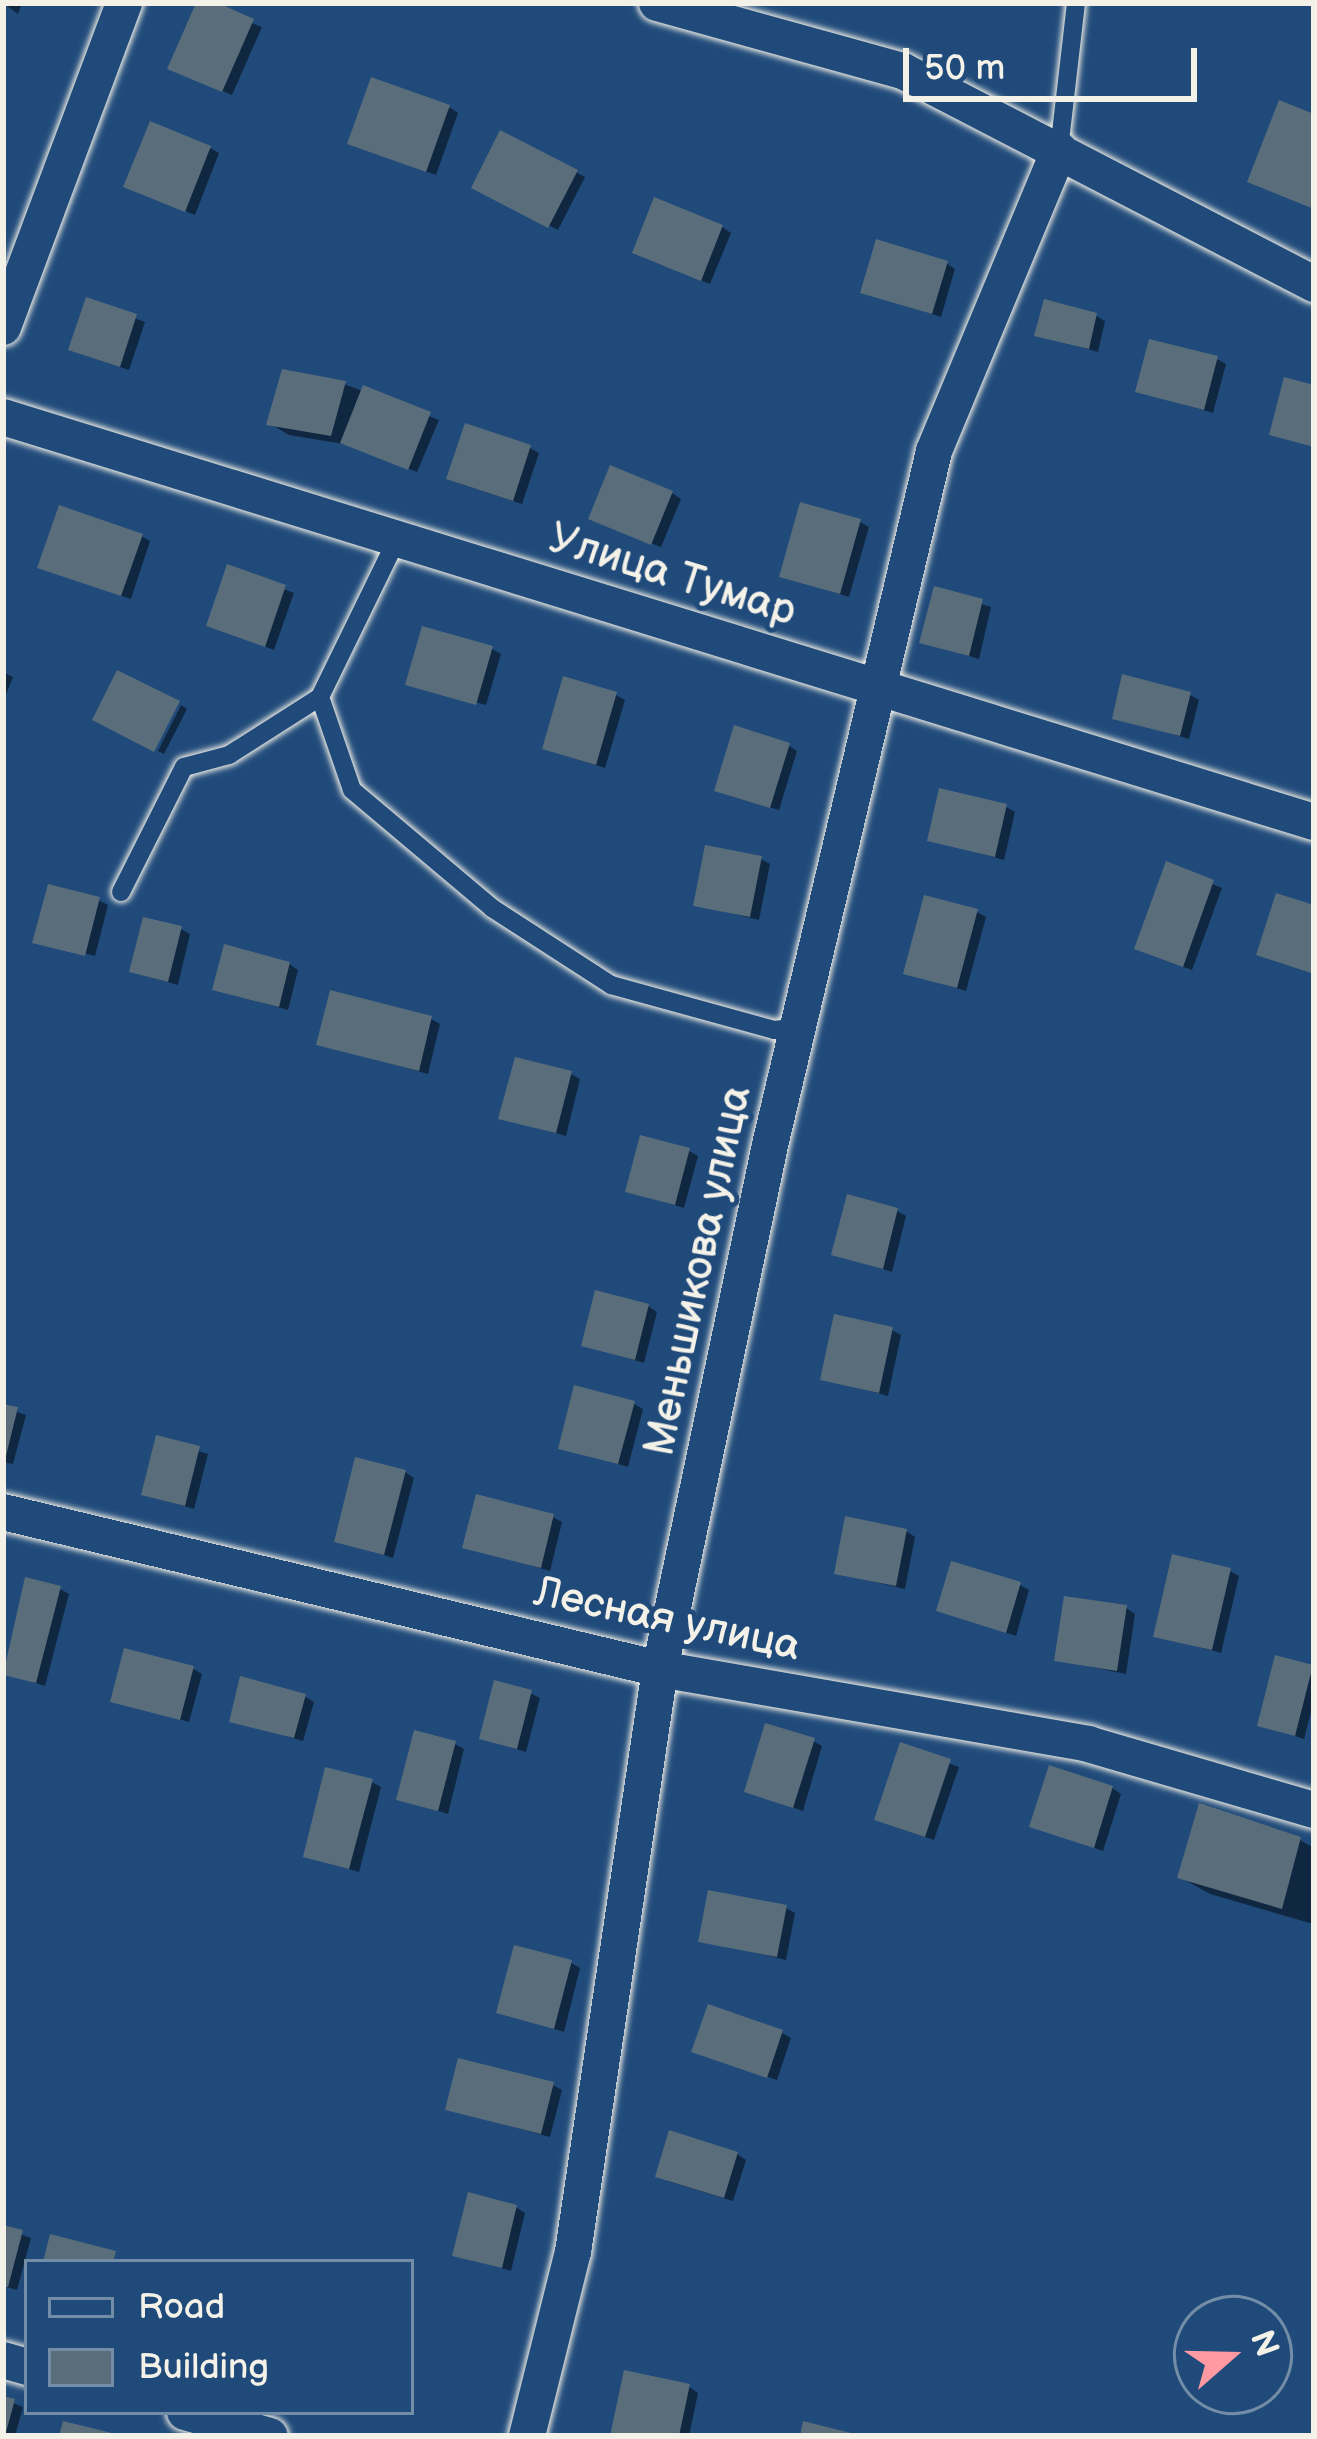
<!DOCTYPE html>
<html>
<head>
<meta charset="utf-8">
<style>
  body { margin:0 }
  #map { position:relative; width:1317px; height:2439px; overflow:hidden; background:#1f4a7a; font-family:"Balsamiq Sans",sans-serif }
  div>[style] { position:absolute }
  .shadow>* { inset:0; background:#0007 }
  .building>* { inset:0; background:#5a6d7b }
  .roads { filter:drop-shadow(0 0 3px #f4f1e8) drop-shadow(0 0 3px #f4f1e8) }
  .lane>* { height:18px; margin:-9px; padding:0 9px; transform-origin:9px; border-radius:9px; background:#1f4a7a }
  .street>* { height:36px; margin:-18px; padding:0 18px; transform-origin:18px; border-radius:18px; background:#1f4a7a }
  span { translate:-50% -50%; white-space:nowrap; text-align:center; line-height:1.15; -webkit-text-stroke:10px #1f4a7a; paint-order:stroke }
  .street-label { font-size:42px; color:#f4f1e8 }
  .frame { position:absolute; inset:0; border:6px solid #f4f1e8; pointer-events:none }
  .legend { position:absolute; left:24px; top:2259px; width:390px; height:156px; box-sizing:border-box; background:#1f4a7a; border:3px solid #748da6; margin:0; padding:15px 21px; list-style:none; font-size:36px; color:#f4f1e8 }
  .legend li { display:flex; align-items:center; gap:24px; height:60px }
  .legend b { width:60px; border:3px solid #748da6 }
  .north { position:absolute; left:1173px; top:2295px; width:120px; height:120px; box-sizing:border-box; background:#1f4a7a; border:3px solid #748da6; border-radius:50%; rotate:70deg; font-size:33px; font-weight:700; line-height:48px; text-align:center; color:#f4f1e8 }
  .north::after { content:''; display:block; margin:auto; width:42px; height:54px; background:#ff9aa2; clip-path:polygon(50% 0,100% 100%,50% 72%,0 100%) }
  .scale { position:absolute; left:903px; top:48px; width:294px; height:54px; box-sizing:border-box; border:6px solid #f4f1e8; border-top:0; padding-left:15px; font-size:36px; line-height:42px; white-space:nowrap; color:#f4f1e8; -webkit-text-stroke:9px #1f4a7a; paint-order:stroke }
</style>
</head>
<body>
<div id="map">
  <div class="shadow">
    <div style="clip-path:polygon(3px 3px,22px 3px,18px 14px)"></div>
    <div style="clip-path:polygon(199px 3px,262px 27px,232px 95px,180px 73px)"></div>
    <div style="clip-path:polygon(449px 107px,458px 113px,436px 175px,360px 148px)"></div>
    <div style="clip-path:polygon(502px 134px,585px 177px,558px 230px,475px 187px)"></div>
    <div style="clip-path:polygon(210px 148px,219px 153px,195px 215px,136px 191px)"></div>
    <div style="clip-path:polygon(722px 227px,731px 233px,710px 284px,644px 257px)"></div>
    <div style="clip-path:polygon(946px 263px,955px 269px,941px 317px,863px 292px)"></div>
    <div style="clip-path:polygon(88px 301px,145px 322px,129px 370px,81px 354px)"></div>
    <div style="clip-path:polygon(1096px 316px,1105px 321px,1098px 352px,1038px 334px)"></div>
    <div style="clip-path:polygon(1217px 359px,1226px 364px,1213px 413px,1139px 391px)"></div>
    <div style="clip-path:polygon(344px 384px,439px 420px,417px 472px,350px 445px,289px 435px,269px 423px)"></div>
    <div style="clip-path:polygon(530px 448px,539px 453px,522px 504px,458px 483px)"></div>
    <div style="clip-path:polygon(672px 493px,681px 499px,661px 547px,600px 523px)"></div>
    <div style="clip-path:polygon(860px 522px,869px 527px,849px 597px,782px 576px)"></div>
    <div style="clip-path:polygon(141px 536px,150px 541px,131px 599px,50px 572px)"></div>
    <div style="clip-path:polygon(229px 568px,294px 593px,274px 650px,219px 629px)"></div>
    <div style="clip-path:polygon(936px 590px,991px 607px,979px 659px,922px 641px)"></div>
    <div style="clip-path:polygon(492px 649px,501px 654px,486px 705px,414px 685px)"></div>
    <div style="clip-path:polygon(3px 672px,13px 677px,3px 702px)"></div>
    <div style="clip-path:polygon(616px 695px,625px 700px,605px 768px,554px 752px)"></div>
    <div style="clip-path:polygon(1190px 695px,1199px 700px,1189px 739px,1115px 717px)"></div>
    <div style="clip-path:polygon(181px 705px,187px 709px,164px 754px,158px 751px)"></div>
    <div style="clip-path:polygon(788px 745px,797px 751px,779px 810px,727px 795px)"></div>
    <div style="clip-path:polygon(1006px 807px,1015px 812px,1004px 860px,930px 839px)"></div>
    <div style="clip-path:polygon(761px 859px,770px 864px,759px 920px,697px 905px)"></div>
    <div style="clip-path:polygon(1167px 865px,1222px 888px,1192px 970px,1146px 953px)"></div>
    <div style="clip-path:polygon(98px 900px,108px 905px,95px 956px,42px 942px)"></div>
    <div style="clip-path:polygon(977px 912px,986px 917px,966px 991px,907px 973px)"></div>
    <div style="clip-path:polygon(181px 929px,190px 934px,178px 985px,142px 975px)"></div>
    <div style="clip-path:polygon(289px 964px,298px 970px,288px 1010px,215px 989px)"></div>
    <div style="clip-path:polygon(431px 1019px,440px 1024px,428px 1074px,320px 1044px)"></div>
    <div style="clip-path:polygon(571px 1074px,580px 1079px,566px 1136px,502px 1117px)"></div>
    <div style="clip-path:polygon(689px 1151px,698px 1156px,684px 1208px,628px 1191px)"></div>
    <div style="clip-path:polygon(897px 1211px,906px 1216px,892px 1272px,834px 1254px)"></div>
    <div style="clip-path:polygon(648px 1306px,657px 1312px,644px 1363px,584px 1345px)"></div>
    <div style="clip-path:polygon(892px 1330px,901px 1335px,888px 1396px,823px 1378px)"></div>
    <div style="clip-path:polygon(634px 1404px,643px 1409px,628px 1467px,562px 1447px)"></div>
    <div style="clip-path:polygon(3px 1407px,26px 1415px,13px 1464px,3px 1462px)"></div>
    <div style="clip-path:polygon(158px 1439px,208px 1454px,194px 1509px,144px 1494px)"></div>
    <div style="clip-path:polygon(405px 1472px,414px 1478px,393px 1558px,337px 1540px)"></div>
    <div style="clip-path:polygon(553px 1517px,562px 1522px,550px 1571px,465px 1546px)"></div>
    <div style="clip-path:polygon(906px 1531px,915px 1537px,905px 1589px,837px 1573px)"></div>
    <div style="clip-path:polygon(1230px 1571px,1239px 1576px,1221px 1653px,1157px 1635px)"></div>
    <div style="clip-path:polygon(1020px 1585px,1029px 1590px,1016px 1636px,940px 1610px)"></div>
    <div style="clip-path:polygon(60px 1589px,69px 1594px,45px 1686px,4px 1673px)"></div>
    <div style="clip-path:polygon(1126px 1608px,1135px 1614px,1126px 1674px,1057px 1660px)"></div>
    <div style="clip-path:polygon(1312px 1667px,1314px 1700px,1304px 1739px,1261px 1725px)"></div>
    <div style="clip-path:polygon(192px 1668px,202px 1674px,189px 1722px,114px 1700px)"></div>
    <div style="clip-path:polygon(530px 1693px,540px 1698px,526px 1752px,482px 1738px)"></div>
    <div style="clip-path:polygon(304px 1696px,314px 1702px,303px 1741px,232px 1720px)"></div>
    <div style="clip-path:polygon(813px 1741px,822px 1746px,803px 1811px,747px 1791px)"></div>
    <div style="clip-path:polygon(455px 1744px,464px 1749px,448px 1814px,399px 1798px)"></div>
    <div style="clip-path:polygon(902px 1746px,959px 1767px,934px 1840px,887px 1824px)"></div>
    <div style="clip-path:polygon(372px 1782px,381px 1787px,359px 1872px,306px 1856px)"></div>
    <div style="clip-path:polygon(1112px 1788px,1121px 1794px,1103px 1851px,1033px 1826px)"></div>
    <div style="clip-path:polygon(1300px 1840px,1314px 1848px,1313px 1924px,1210px 1894px,1180px 1877px)"></div>
    <div style="clip-path:polygon(786px 1908px,795px 1913px,786px 1960px,701px 1940px)"></div>
    <div style="clip-path:polygon(571px 1963px,580px 1968px,564px 2032px,500px 2012px)"></div>
    <div style="clip-path:polygon(782px 2033px,791px 2038px,777px 2080px,704px 2056px)"></div>
    <div style="clip-path:polygon(553px 2085px,562px 2090px,550px 2137px,448px 2109px)"></div>
    <div style="clip-path:polygon(737px 2154px,746px 2160px,733px 2201px,667px 2181px)"></div>
    <div style="clip-path:polygon(516px 2207px,525px 2213px,511px 2271px,455px 2254px)"></div>
    <div style="clip-path:polygon(3px 2228px,31px 2238px,17px 2290px,3px 2286px)"></div>
    <div style="clip-path:polygon(689px 2387px,698px 2393px,689px 2436px,613px 2436px)"></div>
    <div style="clip-path:polygon(3px 2399px,23px 2407px,15px 2436px,3px 2436px)"></div>
  </div>
  <div class="building">
    <div style="clip-path:polygon(196px 3px,218px 3px,254px 19px,222px 92px,167px 69px)"></div>
    <div style="clip-path:polygon(371px 77px,450px 105px,426px 172px,347px 144px)"></div>
    <div style="clip-path:polygon(1279px 100px,1314px 114px,1314px 209px,1247px 182px)"></div>
    <div style="clip-path:polygon(150px 121px,211px 146px,185px 212px,123px 187px)"></div>
    <div style="clip-path:polygon(500px 130px,578px 170px,548px 228px,471px 188px)"></div>
    <div style="clip-path:polygon(654px 197px,723px 225px,701px 281px,632px 253px)"></div>
    <div style="clip-path:polygon(876px 239px,948px 261px,932px 314px,860px 293px)"></div>
    <div style="clip-path:polygon(86px 297px,137px 314px,120px 367px,68px 350px)"></div>
    <div style="clip-path:polygon(1044px 299px,1097px 313px,1089px 349px,1034px 336px)"></div>
    <div style="clip-path:polygon(1149px 339px,1218px 356px,1204px 410px,1135px 392px)"></div>
    <div style="clip-path:polygon(282px 369px,346px 381px,331px 436px,266px 425px)"></div>
    <div style="clip-path:polygon(1284px 377px,1314px 385px,1314px 447px,1269px 435px)"></div>
    <div style="clip-path:polygon(363px 385px,431px 412px,408px 470px,340px 443px)"></div>
    <div style="clip-path:polygon(465px 423px,531px 445px,513px 501px,446px 479px)"></div>
    <div style="clip-path:polygon(610px 465px,673px 491px,651px 545px,588px 519px)"></div>
    <div style="clip-path:polygon(800px 502px,861px 519px,840px 594px,779px 577px)"></div>
    <div style="clip-path:polygon(59px 505px,143px 534px,121px 596px,37px 568px)"></div>
    <div style="clip-path:polygon(227px 564px,286px 585px,265px 647px,206px 626px)"></div>
    <div style="clip-path:polygon(934px 586px,983px 599px,969px 656px,919px 643px)"></div>
    <div style="clip-path:polygon(422px 626px,493px 646px,476px 705px,405px 685px)"></div>
    <div style="clip-path:polygon(117px 670px,180px 701px,154px 752px,92px 720px)"></div>
    <div style="clip-path:polygon(1122px 674px,1191px 692px,1180px 736px,1112px 719px)"></div>
    <div style="clip-path:polygon(563px 676px,617px 692px,596px 765px,542px 749px)"></div>
    <div style="clip-path:polygon(734px 725px,790px 743px,770px 808px,714px 791px)"></div>
    <div style="clip-path:polygon(939px 788px,1007px 804px,995px 857px,927px 841px)"></div>
    <div style="clip-path:polygon(705px 845px,762px 856px,750px 917px,693px 906px)"></div>
    <div style="clip-path:polygon(1166px 861px,1214px 880px,1183px 967px,1134px 949px)"></div>
    <div style="clip-path:polygon(48px 884px,100px 897px,85px 956px,32px 943px)"></div>
    <div style="clip-path:polygon(1276px 893px,1314px 905px,1314px 974px,1256px 955px)"></div>
    <div style="clip-path:polygon(924px 895px,978px 909px,957px 988px,903px 974px)"></div>
    <div style="clip-path:polygon(143px 917px,182px 926px,168px 982px,129px 972px)"></div>
    <div style="clip-path:polygon(224px 944px,290px 962px,279px 1007px,212px 990px)"></div>
    <div style="clip-path:polygon(330px 990px,432px 1016px,419px 1071px,316px 1045px)"></div>
    <div style="clip-path:polygon(515px 1057px,572px 1071px,556px 1133px,498px 1119px)"></div>
    <div style="clip-path:polygon(640px 1135px,690px 1148px,675px 1205px,625px 1192px)"></div>
    <div style="clip-path:polygon(847px 1194px,898px 1208px,883px 1269px,831px 1255px)"></div>
    <div style="clip-path:polygon(595px 1290px,649px 1304px,635px 1360px,581px 1346px)"></div>
    <div style="clip-path:polygon(834px 1314px,893px 1327px,879px 1393px,820px 1380px)"></div>
    <div style="clip-path:polygon(574px 1385px,635px 1401px,618px 1464px,558px 1449px)"></div>
    <div style="clip-path:polygon(3px 1404px,18px 1407px,5px 1460px,3px 1459px)"></div>
    <div style="clip-path:polygon(156px 1435px,200px 1446px,185px 1506px,141px 1495px)"></div>
    <div style="clip-path:polygon(355px 1457px,406px 1470px,384px 1555px,334px 1542px)"></div>
    <div style="clip-path:polygon(476px 1494px,554px 1514px,541px 1568px,462px 1548px)"></div>
    <div style="clip-path:polygon(845px 1516px,907px 1529px,896px 1586px,834px 1574px)"></div>
    <div style="clip-path:polygon(1172px 1554px,1231px 1568px,1212px 1650px,1153px 1637px)"></div>
    <div style="clip-path:polygon(951px 1561px,1021px 1582px,1006px 1633px,936px 1611px)"></div>
    <div style="clip-path:polygon(25px 1577px,61px 1586px,36px 1683px,3px 1675px)"></div>
    <div style="clip-path:polygon(1064px 1596px,1127px 1605px,1117px 1671px,1054px 1661px)"></div>
    <div style="clip-path:polygon(124px 1648px,194px 1666px,180px 1720px,110px 1702px)"></div>
    <div style="clip-path:polygon(1275px 1655px,1313px 1665px,1295px 1736px,1257px 1726px)"></div>
    <div style="clip-path:polygon(240px 1676px,306px 1694px,294px 1738px,229px 1722px)"></div>
    <div style="clip-path:polygon(494px 1680px,532px 1690px,517px 1749px,479px 1739px)"></div>
    <div style="clip-path:polygon(765px 1723px,815px 1738px,793px 1808px,744px 1792px)"></div>
    <div style="clip-path:polygon(414px 1730px,456px 1741px,438px 1811px,396px 1800px)"></div>
    <div style="clip-path:polygon(900px 1742px,951px 1759px,925px 1837px,874px 1820px)"></div>
    <div style="clip-path:polygon(1049px 1765px,1113px 1786px,1094px 1848px,1029px 1827px)"></div>
    <div style="clip-path:polygon(325px 1767px,373px 1779px,349px 1869px,303px 1857px)"></div>
    <div style="clip-path:polygon(1199px 1803px,1301px 1837px,1282px 1909px,1177px 1878px)"></div>
    <div style="clip-path:polygon(708px 1890px,787px 1905px,777px 1957px,698px 1942px)"></div>
    <div style="clip-path:polygon(514px 1945px,572px 1960px,554px 2029px,496px 2013px)"></div>
    <div style="clip-path:polygon(708px 2004px,783px 2030px,767px 2078px,691px 2052px)"></div>
    <div style="clip-path:polygon(458px 2058px,554px 2082px,541px 2134px,445px 2110px)"></div>
    <div style="clip-path:polygon(669px 2130px,738px 2152px,724px 2198px,655px 2177px)"></div>
    <div style="clip-path:polygon(468px 2192px,517px 2205px,502px 2268px,452px 2256px)"></div>
    <div style="clip-path:polygon(3px 2225px,23px 2230px,8px 2287px,3px 2286px)"></div>
    <div style="clip-path:polygon(50px 2234px,116px 2251px,113px 2262px,43px 2262px)"></div>
    <div style="clip-path:polygon(624px 2370px,690px 2384px,679px 2436px,610px 2436px)"></div>
    <div style="clip-path:polygon(3px 2396px,15px 2399px,5px 2436px,3px 2436px)"></div>
    <div style="clip-path:polygon(63px 2421px,116px 2434px,116px 2436px,59px 2436px)"></div>
    <div style="clip-path:polygon(803px 2421px,855px 2434px,854px 2436px,800px 2436px)"></div>
  </div>
  <div class="roads">
    <div class="lane">
      <div style="left:1059px;top:150px;width:148px;rotate:-83.4deg"></div>
      <div style="left:397px;top:539px;width:176px;rotate:116deg"></div>
      <div style="left:320px;top:697px;width:98px;rotate:71deg"></div>
      <div style="left:352px;top:790px;width:183px;rotate:40.1deg"></div>
      <div style="left:492px;top:908px;width:142px;rotate:32.9deg"></div>
      <div style="left:611px;top:985px;width:169px;rotate:15.4deg"></div>
      <div style="left:774px;top:1030px;width:24px;rotate:-7deg"></div>
      <div style="left:121px;top:892px;width:140px;rotate:-63.3deg"></div>
      <div style="left:184px;top:767px;width:47px;rotate:-14.9deg"></div>
      <div style="left:229px;top:755px;width:108px;rotate:-32.5deg"></div>
    </div>
    <div class="street">
      <div style="left:657px;top:3px;width:255px;rotate:15.5deg"></div>
      <div style="left:903px;top:71px;width:463px;rotate:27.4deg"></div>
      <div style="left:3px;top:327px;width:346px;rotate:-69.5deg"></div>
      <div style="left:3px;top:417px;width:1372px;rotate:17.17deg"></div>
      <div style="left:3px;top:1512px;width:675px;rotate:13.44deg"></div>
      <div style="left:660px;top:1669px;width:435px;rotate:9.9deg"></div>
      <div style="left:1088px;top:1744px;width:235px;rotate:16.3deg"></div>
      <div style="left:3px;top:2360px;width:25px;rotate:16deg"></div>
      <div style="left:185px;top:2412px;width:88px;rotate:15.8deg"></div>
      <div style="left:527px;top:2436px;width:190px;rotate:-76deg"></div>
      <div style="left:573px;top:2252px;width:589px;rotate:-81.51deg"></div>
      <div style="left:660px;top:1669px;width:535px;rotate:-78.14deg"></div>
      <div style="left:770px;top:1145px;width:713px;rotate:-76.7deg"></div>
      <div style="left:934px;top:451px;width:326px;rotate:-67.4deg"></div>
    </div>
  </div>
  <div class="street-label">
    <span style="left:672px;top:576px;rotate:17deg">Улица Тумар</span>
    <span style="left:699px;top:1271px;rotate:-78deg">Меньшикова улица</span>
    <span style="left:667px;top:1620px;rotate:12deg">Лесная улица</span>
  </div>
  <div class="frame"></div>
  <ul class="legend">
  <li><b style="height:15px;background:#1f4a7a"></b>Road</li>
  <li><b style="height:33px;background:#5a6d7b"></b>Building</li>
  </ul>
  <div class="north">N</div>
  <div class="scale">50 m</div>
</div>
</body>
</html>
